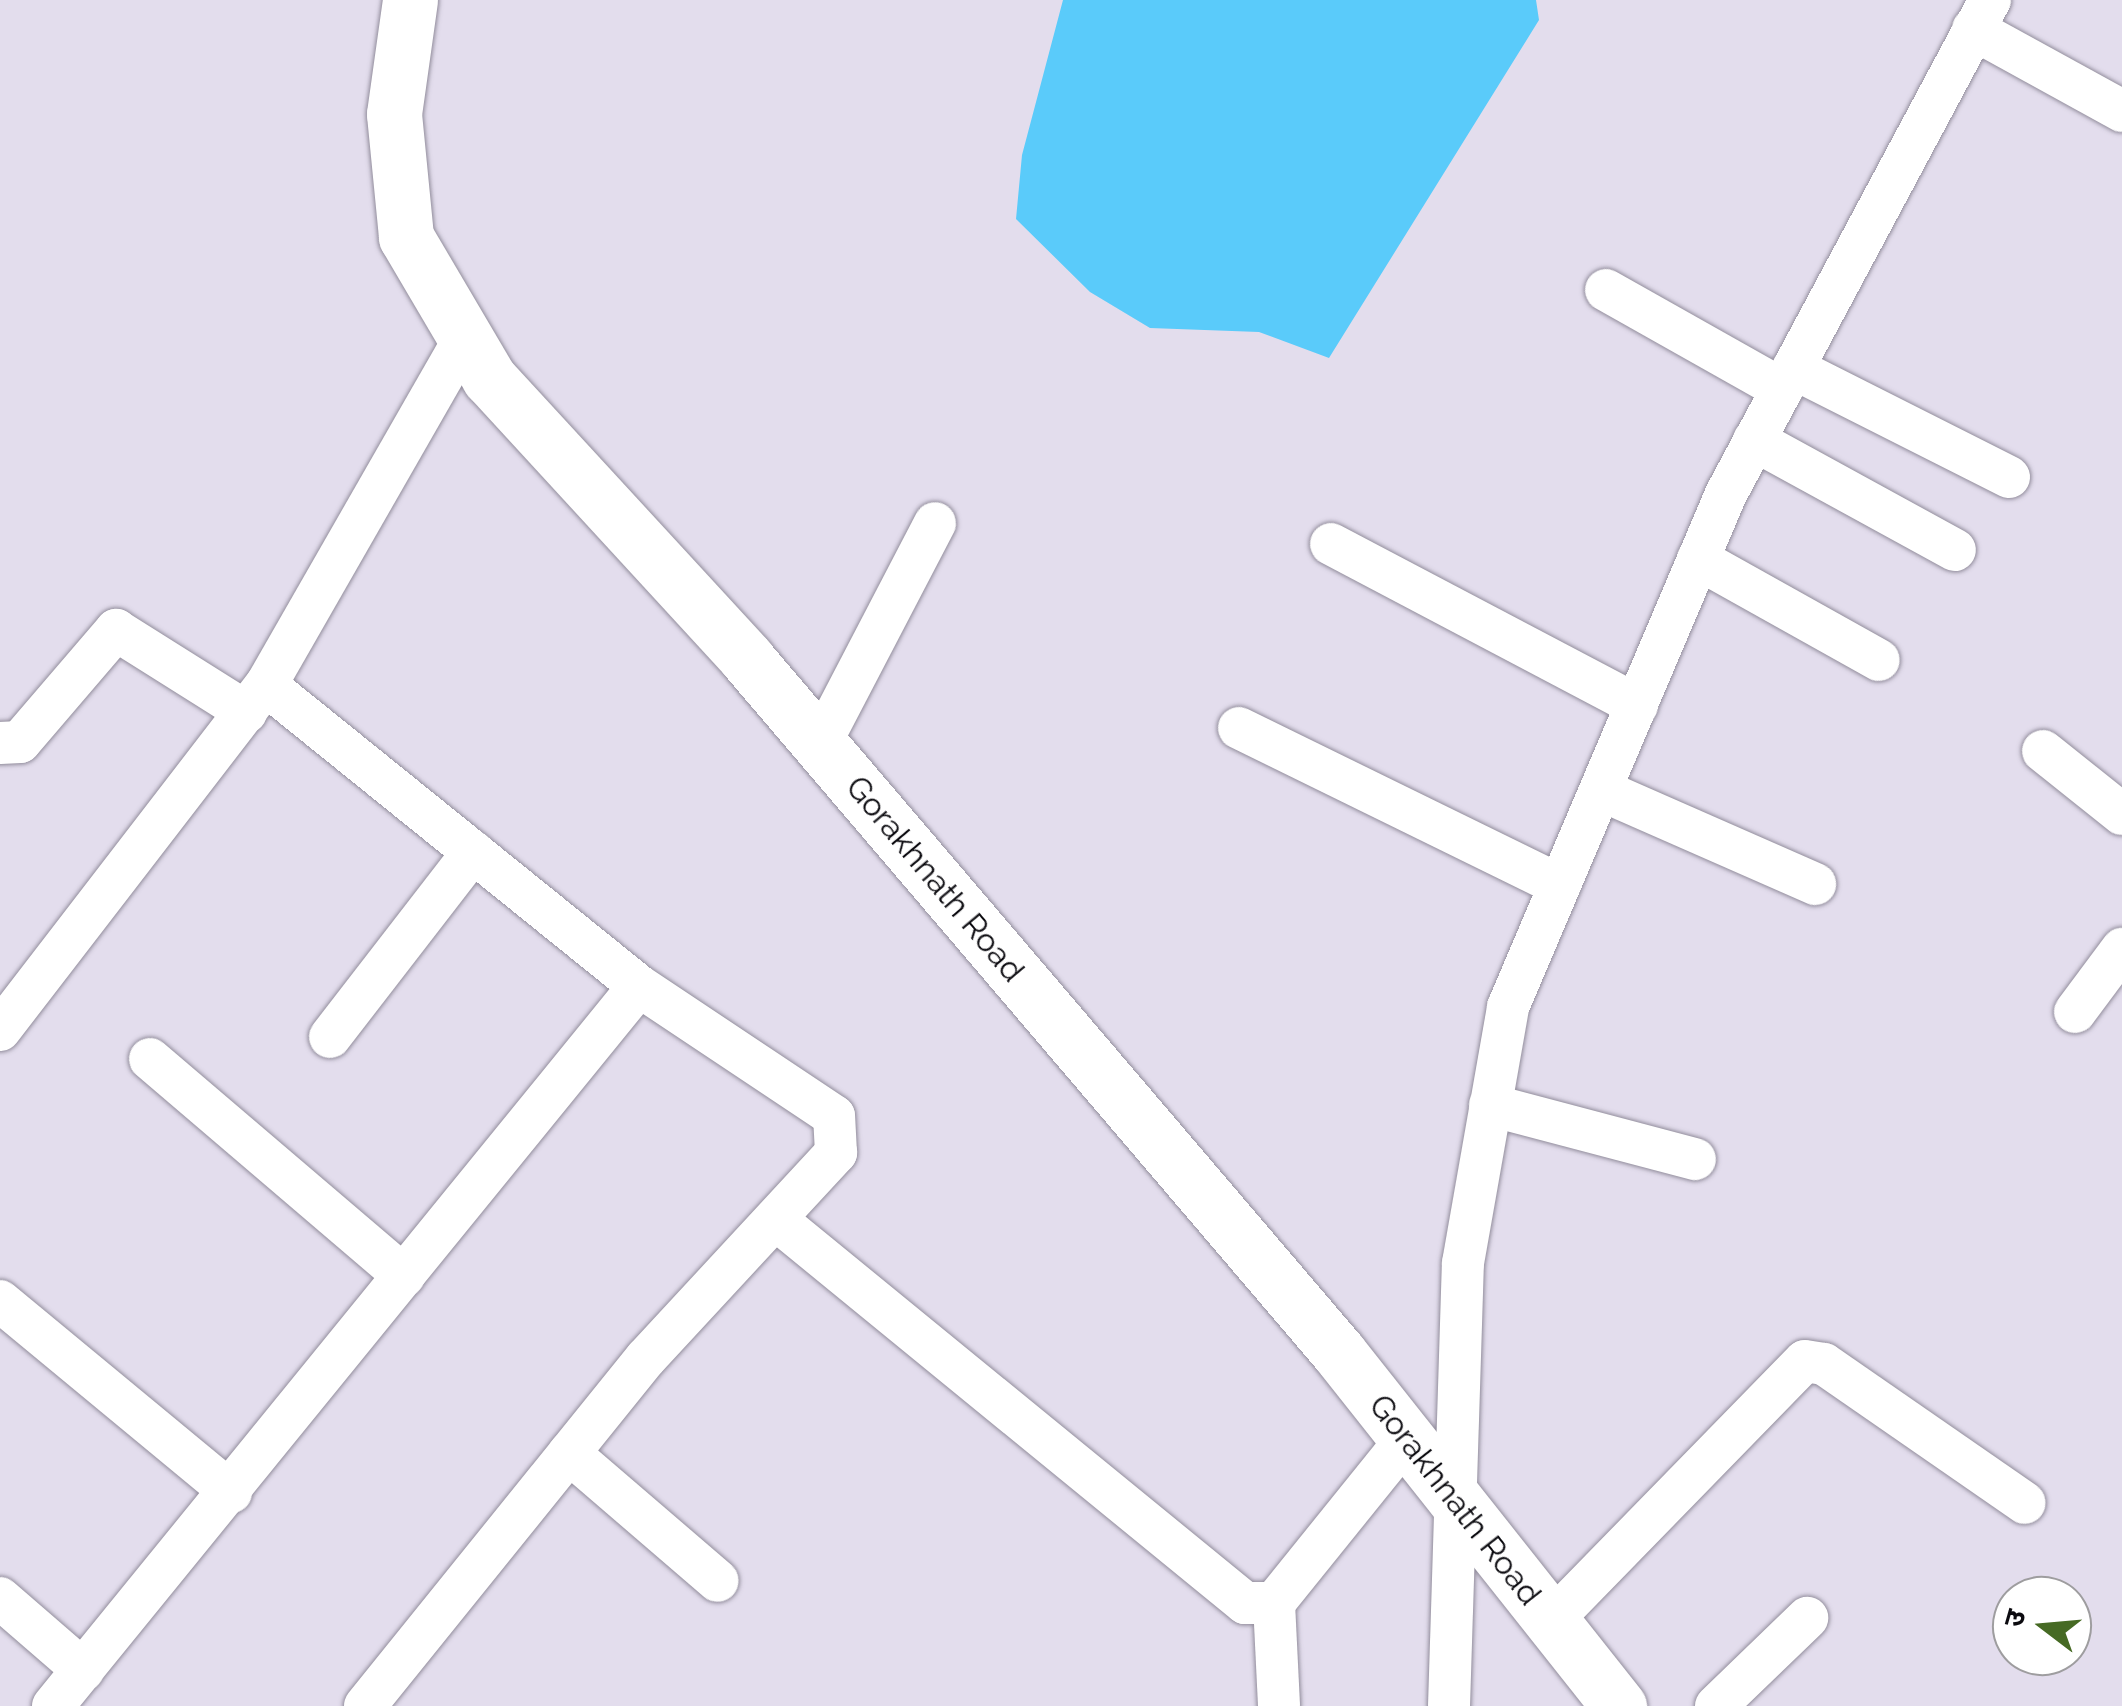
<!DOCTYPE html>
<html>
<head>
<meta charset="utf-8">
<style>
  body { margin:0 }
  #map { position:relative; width:2122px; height:1706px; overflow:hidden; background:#e3dded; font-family:Raleway,"Noto Sans Devanagari",sans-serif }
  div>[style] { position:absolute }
  .water>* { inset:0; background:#5acbfa }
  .roads { filter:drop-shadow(0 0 2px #928d9c) drop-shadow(0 0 2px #928d9c) }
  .minor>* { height:42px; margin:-21px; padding:0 21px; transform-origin:21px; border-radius:21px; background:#fff }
  .secondary>* { height:55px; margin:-27.5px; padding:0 27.5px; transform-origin:27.5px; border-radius:27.5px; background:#fff }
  span { translate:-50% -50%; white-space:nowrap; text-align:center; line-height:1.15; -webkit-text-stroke:9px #fff; paint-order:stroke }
  .street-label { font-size:32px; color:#0c0b10 }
  .north { position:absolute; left:1992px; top:1576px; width:100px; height:100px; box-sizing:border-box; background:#fff; border:2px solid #9e9d9f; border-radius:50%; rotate:286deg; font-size:28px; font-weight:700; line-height:40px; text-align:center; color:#0c0b10 }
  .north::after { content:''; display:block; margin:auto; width:35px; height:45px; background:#466a24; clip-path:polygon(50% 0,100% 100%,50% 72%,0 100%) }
</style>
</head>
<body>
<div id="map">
  <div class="water">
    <div style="clip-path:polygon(1063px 0,1536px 0,1539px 20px,1329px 358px,1259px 332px,1150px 328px,1090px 292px,1016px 219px,1022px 155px)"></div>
  </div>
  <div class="roads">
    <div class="minor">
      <div style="left:1973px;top:29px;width:170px;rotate:28.8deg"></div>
      <div style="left:1606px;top:290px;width:202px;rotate:29.4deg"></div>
      <div style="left:1793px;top:368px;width:242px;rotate:26.8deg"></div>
      <div style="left:1754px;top:440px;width:229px;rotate:28.7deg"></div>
      <div style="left:1331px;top:544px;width:346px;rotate:27.8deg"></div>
      <div style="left:1698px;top:559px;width:207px;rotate:29.2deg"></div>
      <div style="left:1239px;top:728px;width:357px;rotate:26.1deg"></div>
      <div style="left:0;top:743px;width:20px;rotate:-3deg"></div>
      <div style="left:20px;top:742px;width:148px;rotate:-49.4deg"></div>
      <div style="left:116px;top:630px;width:154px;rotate:32.2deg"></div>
      <div style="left:820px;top:744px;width:249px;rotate:-62.5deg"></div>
      <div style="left:2043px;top:751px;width:101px;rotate:38.6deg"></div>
      <div style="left:1601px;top:790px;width:234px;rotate:23.7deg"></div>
      <div style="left:2075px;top:1012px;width:79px;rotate:-53.3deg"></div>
      <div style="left:0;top:1030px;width:436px;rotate:-52.4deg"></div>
      <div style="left:330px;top:1037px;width:234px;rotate:-52.3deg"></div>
      <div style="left:150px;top:1059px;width:334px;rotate:40.5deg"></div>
      <div style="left:1490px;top:1105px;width:212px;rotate:14.8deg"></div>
      <div style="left:779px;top:1222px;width:602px;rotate:39.27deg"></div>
      <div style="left:1245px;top:1603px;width:29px"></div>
      <div style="left:1274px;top:1603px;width:212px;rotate:-51.1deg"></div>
      <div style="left:0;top:1301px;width:300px;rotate:39.6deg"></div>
      <div style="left:569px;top:1453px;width:196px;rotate:40.7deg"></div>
      <div style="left:0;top:1598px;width:110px;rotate:40.9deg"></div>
      <div style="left:1274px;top:1603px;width:103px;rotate:87.2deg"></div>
      <div style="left:1551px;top:1621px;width:363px;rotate:-45.7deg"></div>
      <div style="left:1805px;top:1361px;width:19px;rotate:9deg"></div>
      <div style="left:1824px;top:1364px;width:244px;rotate:34.7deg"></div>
      <div style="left:53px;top:1706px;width:928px;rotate:-50.86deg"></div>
      <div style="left:639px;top:986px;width:479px;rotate:-141.1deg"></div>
      <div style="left:266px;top:685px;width:400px;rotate:-60.2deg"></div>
      <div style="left:365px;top:1706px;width:447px;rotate:-51.1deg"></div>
      <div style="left:646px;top:1358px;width:280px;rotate:-47.2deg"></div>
      <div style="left:836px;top:1153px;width:37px;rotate:-93deg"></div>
      <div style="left:834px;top:1116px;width:234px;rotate:-146.3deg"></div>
      <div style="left:1449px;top:1706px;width:443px;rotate:-88.2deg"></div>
      <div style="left:1463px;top:1263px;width:260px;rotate:-80deg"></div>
      <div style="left:1508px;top:1007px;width:557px;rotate:-66.98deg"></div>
      <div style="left:1726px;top:494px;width:560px;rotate:-61.88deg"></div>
      <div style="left:1716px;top:1706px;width:127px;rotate:-44deg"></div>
    </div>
    <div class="secondary">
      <div style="left:410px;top:0;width:115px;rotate:98deg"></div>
      <div style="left:394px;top:114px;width:124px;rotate:84.4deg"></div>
      <div style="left:406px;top:237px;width:164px;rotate:59.5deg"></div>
      <div style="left:489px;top:378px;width:381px;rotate:47.4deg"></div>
      <div style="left:747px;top:659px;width:912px;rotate:49.53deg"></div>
      <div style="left:1339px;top:1353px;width:451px;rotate:51.6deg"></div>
    </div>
  </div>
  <div class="street-label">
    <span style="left:935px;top:879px;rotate:50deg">Gorakhnath Road</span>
    <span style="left:1455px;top:1500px;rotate:52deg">Gorakhnath Road</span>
  </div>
  <div class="north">उ</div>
</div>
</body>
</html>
